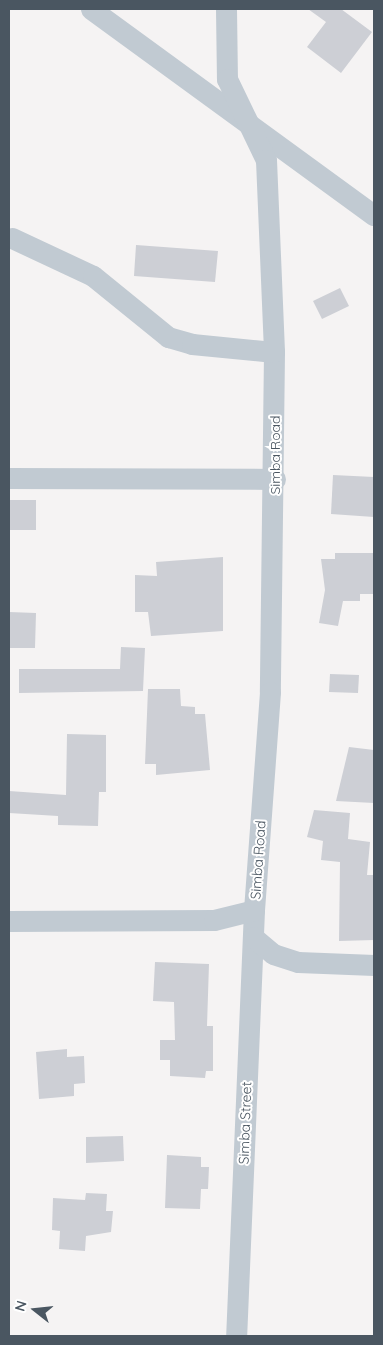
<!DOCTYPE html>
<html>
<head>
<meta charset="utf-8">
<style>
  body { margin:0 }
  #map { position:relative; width:383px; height:1345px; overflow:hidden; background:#f5f3f3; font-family:Quicksand,sans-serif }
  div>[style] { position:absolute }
  .building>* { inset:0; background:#cdcfd5 }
  .minor>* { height:21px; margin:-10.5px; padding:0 10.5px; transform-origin:10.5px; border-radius:10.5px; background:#c1cad2 }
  span { translate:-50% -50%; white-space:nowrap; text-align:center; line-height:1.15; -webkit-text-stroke:4px #fff; paint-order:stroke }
  .street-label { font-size:14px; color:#4a5661 }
  .frame { position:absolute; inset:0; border:10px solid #4a5661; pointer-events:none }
  .north { position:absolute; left:10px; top:1285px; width:50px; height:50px; -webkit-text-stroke:4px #fff; paint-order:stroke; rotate:286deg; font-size:14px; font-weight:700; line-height:20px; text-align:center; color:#4a5661 }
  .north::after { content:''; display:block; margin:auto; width:18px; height:22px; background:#4a5661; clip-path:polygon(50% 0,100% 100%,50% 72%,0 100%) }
</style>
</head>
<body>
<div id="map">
  <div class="building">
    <div style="clip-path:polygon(308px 9px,341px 9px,372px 32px,341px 73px,307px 47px,326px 22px)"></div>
    <div style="clip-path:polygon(136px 245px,218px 251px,215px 282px,134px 276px)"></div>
    <div style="clip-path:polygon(340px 288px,349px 306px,322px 319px,313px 301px)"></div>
    <div style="clip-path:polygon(333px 475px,374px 477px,374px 517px,331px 514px)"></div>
    <div style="clip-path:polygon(9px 500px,36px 500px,36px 530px,9px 530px)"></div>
    <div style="clip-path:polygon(335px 553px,373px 553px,374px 561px,374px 594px,360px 594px,360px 601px,343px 601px,338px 626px,319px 623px,325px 590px,321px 559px,335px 559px)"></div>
    <div style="clip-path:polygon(223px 557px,223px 631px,151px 636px,148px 612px,135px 612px,135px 575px,157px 576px,156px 562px)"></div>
    <div style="clip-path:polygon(9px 612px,36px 613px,35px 648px,9px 648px)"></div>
    <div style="clip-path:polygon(121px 647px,145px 648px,143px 691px,19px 693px,19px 669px,120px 669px)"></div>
    <div style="clip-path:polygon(330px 674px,359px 675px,358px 693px,329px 692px)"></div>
    <div style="clip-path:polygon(148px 689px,180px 689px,181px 706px,195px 707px,195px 714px,205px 714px,210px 770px,156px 775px,156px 764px,145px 764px)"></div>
    <div style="clip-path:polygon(67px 734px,106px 735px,106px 792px,99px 792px,98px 826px,58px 825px,58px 816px,9px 813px,9px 791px,66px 795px)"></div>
    <div style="clip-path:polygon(349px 747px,374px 750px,374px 803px,336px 801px)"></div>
    <div style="clip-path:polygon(314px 810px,350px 813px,348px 839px,370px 842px,367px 875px,374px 875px,374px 940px,339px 941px,340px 862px,321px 860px,323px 841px,307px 837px)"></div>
    <div style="clip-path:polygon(155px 962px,209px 964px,207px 1026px,213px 1026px,213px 1071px,206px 1071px,205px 1078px,170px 1076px,170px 1060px,160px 1060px,160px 1040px,175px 1040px,174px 1002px,153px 1001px)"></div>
    <div style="clip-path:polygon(67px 1049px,67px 1057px,84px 1056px,85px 1083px,74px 1084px,74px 1096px,39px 1099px,36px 1052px)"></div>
    <div style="clip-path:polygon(123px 1136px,124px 1161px,86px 1163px,86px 1137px)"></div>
    <div style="clip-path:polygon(167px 1155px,201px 1157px,201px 1167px,209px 1167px,208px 1189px,201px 1189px,200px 1209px,165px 1208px)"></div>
    <div style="clip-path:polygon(86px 1193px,107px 1194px,106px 1211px,113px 1211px,111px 1232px,86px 1236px,85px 1251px,59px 1249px,60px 1231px,52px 1230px,53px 1198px,85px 1200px)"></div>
  </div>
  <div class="minor">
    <div style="left:91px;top:9px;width:350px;rotate:36.1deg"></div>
    <div style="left:226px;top:9px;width:70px;rotate:89.2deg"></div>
    <div style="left:227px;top:79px;width:90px;rotate:64.3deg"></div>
    <div style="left:266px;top:160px;width:192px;rotate:87.6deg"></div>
    <div style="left:274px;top:352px;width:340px;rotate:90.7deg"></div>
    <div style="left:270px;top:692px;width:219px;rotate:94.2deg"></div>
    <div style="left:254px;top:910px;width:426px;rotate:92.4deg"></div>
    <div style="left:12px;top:238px;width:89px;rotate:25.1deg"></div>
    <div style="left:93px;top:276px;width:97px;rotate:39.1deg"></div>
    <div style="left:168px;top:337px;width:25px;rotate:16deg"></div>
    <div style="left:192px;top:344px;width:82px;rotate:5.6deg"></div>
    <div style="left:9px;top:478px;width:266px;rotate:0.2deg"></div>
    <div style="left:9px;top:921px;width:205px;rotate:-0.3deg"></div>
    <div style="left:214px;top:920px;width:41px;rotate:-14deg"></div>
    <div style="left:253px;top:937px;width:26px;rotate:40deg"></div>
    <div style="left:273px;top:954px;width:26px;rotate:18deg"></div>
    <div style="left:298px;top:962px;width:76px;rotate:2.3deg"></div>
  </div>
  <div class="street-label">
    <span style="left:275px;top:455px;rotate:-90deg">Simba Road</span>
    <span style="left:258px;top:860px;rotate:-86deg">Simba Road</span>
    <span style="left:245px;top:1123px;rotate:-88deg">Simba Street</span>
  </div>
  <div class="frame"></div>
  <div class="north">N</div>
</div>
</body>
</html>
